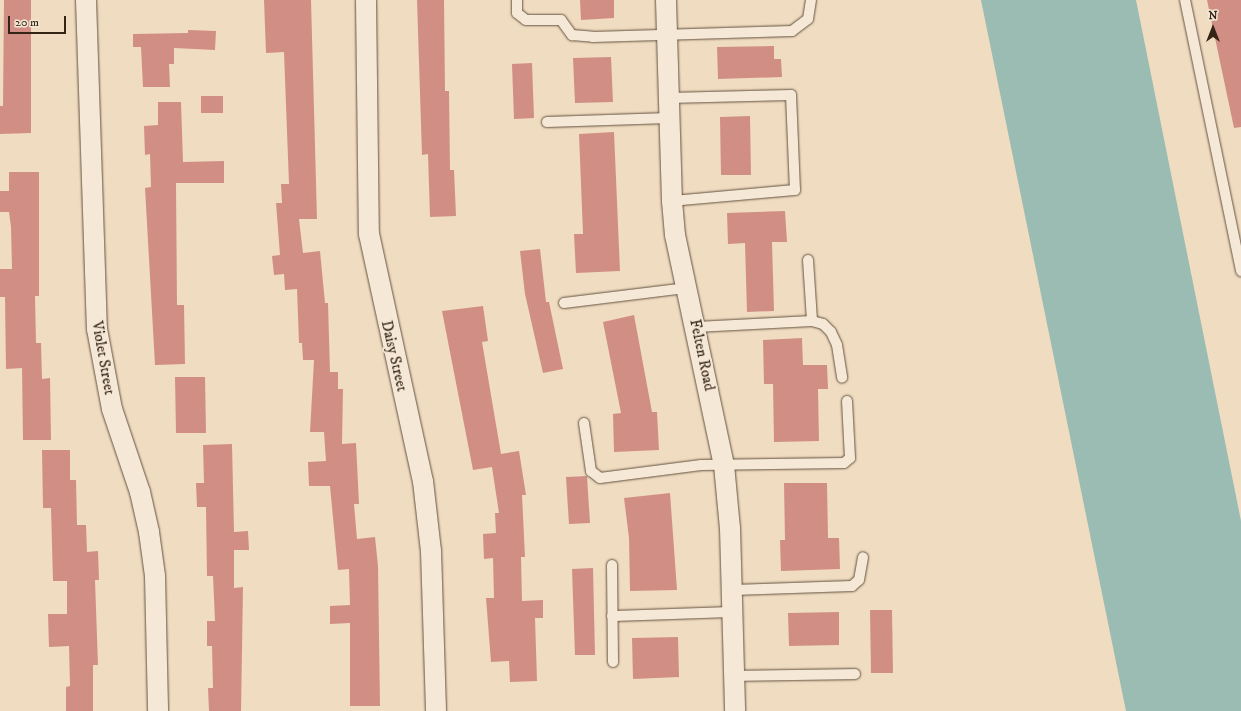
<!DOCTYPE html>
<html>
<head>
<meta charset="utf-8">
<style>
  body { margin:0 }
  #map { position:relative; width:1241px; height:711px; overflow:hidden; background:#f0dcc0; font-family:"IM FELL DW Pica",serif }
  div>[style] { position:absolute }
  .water>* { inset:0; background:#9abcb3 }
  .building>* { inset:0; background:#d18e85 }
  .roads { filter:drop-shadow(0 0 1px #635240) drop-shadow(0 0 1px #635240) }
  .service>* { height:10px; margin:-5px; padding:0 5px; transform-origin:5px; border-radius:5px; background:#f5e8d6 }
  .minor>* { height:20px; margin:-10px; padding:0 10px; transform-origin:10px; border-radius:10px; background:#f5e8d6 }
  span { translate:-50% -50%; white-space:nowrap; text-align:center; line-height:1.15; -webkit-text-stroke:4px #f5e8d6; paint-order:stroke }
  .street-label { font-size:15px; color:#342415 }
  .north { position:absolute; left:1193px; top:8px; width:40px; height:40px; -webkit-text-stroke:3px #f5e8d6; paint-order:stroke; rotate:0deg; font-size:11px; font-weight:700; line-height:16px; text-align:center; color:#342415 }
  .north::after { content:''; display:block; margin:auto; width:14px; height:18px; background:#342415; clip-path:polygon(50% 0,100% 100%,50% 72%,0 100%) }
  .scale { position:absolute; left:8px; top:16px; width:58px; height:18px; box-sizing:border-box; border:2px solid #342415; border-top:0; padding-left:5px; font-size:12px; line-height:14px; white-space:nowrap; color:#342415; -webkit-text-stroke:3px #f5e8d6; paint-order:stroke }
</style>
</head>
<body>
<div id="map">
  <div class="water">
    <div style="clip-path:polygon(981px 0,1136px 0,1241px 521px,1241px 711px,1126px 711px)"></div>
  </div>
  <div class="building">
    <div style="clip-path:polygon(4px 0,31px 0,31px 133px,0 134px,0 106px,3px 106px)"></div>
    <div style="clip-path:polygon(264px 0,311px 0,317px 219px,299px 219px,303px 253px,320px 251px,325px 303px,328px 303px,330px 372px,338px 372px,338px 389px,343px 389px,342px 444px,356px 443px,359px 504px,354px 504px,357px 539px,375px 537px,378px 566px,380px 706px,350px 706px,350px 623px,330px 624px,330px 606px,350px 605px,349px 569px,338px 570px,330px 486px,309px 486px,308px 462px,326px 461px,324px 432px,310px 432px,314px 360px,303px 360px,302px 343px,299px 343px,297px 289px,285px 290px,284px 274px,274px 275px,272px 256px,280px 255px,276px 203px,282px 203px,281px 184px,289px 184px,284px 52px,266px 53px)"></div>
    <div style="clip-path:polygon(417px 0,444px 0,445px 91px,449px 91px,450px 170px,454px 170px,456px 216px,430px 217px,428px 154px,422px 155px)"></div>
    <div style="clip-path:polygon(580px 0,614px 0,614px 18px,581px 20px)"></div>
    <div style="clip-path:polygon(1207px 0,1241px 0,1241px 127px,1234px 128px)"></div>
    <div style="clip-path:polygon(188px 30px,216px 31px,215px 50px,174px 48px,174px 64px,169px 64px,170px 87px,143px 87px,141px 47px,133px 47px,133px 34px,188px 33px)"></div>
    <div style="clip-path:polygon(774px 46px,774px 59px,781px 59px,782px 77px,718px 79px,717px 47px)"></div>
    <div style="clip-path:polygon(611px 57px,613px 102px,575px 103px,573px 58px)"></div>
    <div style="clip-path:polygon(532px 63px,534px 118px,514px 119px,512px 64px)"></div>
    <div style="clip-path:polygon(201px 96px,223px 96px,223px 113px,201px 113px)"></div>
    <div style="clip-path:polygon(158px 102px,181px 102px,183px 162px,224px 161px,224px 183px,176px 183px,177px 305px,184px 305px,185px 364px,155px 365px,145px 188px,151px 187px,150px 154px,145px 155px,144px 126px,158px 125px)"></div>
    <div style="clip-path:polygon(750px 116px,751px 175px,721px 175px,720px 117px)"></div>
    <div style="clip-path:polygon(614px 132px,620px 271px,576px 273px,574px 234px,583px 234px,579px 134px)"></div>
    <div style="clip-path:polygon(9px 172px,39px 172px,39px 296px,35px 296px,36px 343px,41px 343px,42px 379px,50px 378px,51px 440px,23px 440px,22px 368px,6px 369px,5px 297px,0 297px,0 269px,12px 269px,11px 227px,9px 212px,0 212px,0 191px,9px 191px)"></div>
    <div style="clip-path:polygon(785px 211px,787px 242px,772px 242px,774px 311px,747px 312px,745px 243px,728px 244px,727px 213px)"></div>
    <div style="clip-path:polygon(540px 249px,546px 302px,549px 302px,563px 369px,543px 373px,525px 294px,520px 251px)"></div>
    <div style="clip-path:polygon(483px 306px,488px 341px,482px 342px,501px 454px,519px 451px,526px 495px,522px 495px,525px 557px,521px 557px,522px 601px,543px 600px,543px 618px,535px 618px,537px 681px,510px 682px,509px 661px,491px 662px,486px 598px,494px 598px,493px 558px,484px 559px,483px 534px,496px 533px,495px 513px,499px 513px,492px 467px,473px 470px,442px 311px)"></div>
    <div style="clip-path:polygon(634px 315px,652px 412px,657px 412px,659px 450px,614px 452px,613px 414px,621px 413px,603px 322px)"></div>
    <div style="clip-path:polygon(802px 338px,803px 365px,827px 365px,828px 389px,818px 389px,819px 441px,774px 442px,773px 384px,764px 384px,763px 340px)"></div>
    <div style="clip-path:polygon(175px 377px,205px 377px,206px 433px,176px 433px)"></div>
    <div style="clip-path:polygon(232px 444px,234px 532px,248px 531px,249px 550px,234px 550px,234px 588px,243px 587px,241px 711px,209px 711px,208px 688px,213px 688px,212px 646px,207px 646px,207px 621px,215px 621px,213px 576px,207px 576px,206px 507px,197px 507px,196px 483px,204px 483px,203px 445px)"></div>
    <div style="clip-path:polygon(42px 450px,70px 450px,70px 480px,76px 480px,77px 525px,86px 525px,87px 552px,98px 551px,99px 580px,95px 580px,98px 665px,93px 665px,93px 711px,66px 711px,66px 687px,70px 686px,69px 646px,49px 647px,48px 614px,67px 614px,67px 581px,53px 581px,51px 508px,43px 508px)"></div>
    <div style="clip-path:polygon(587px 476px,590px 523px,569px 524px,566px 477px)"></div>
    <div style="clip-path:polygon(784px 483px,827px 483px,828px 538px,839px 538px,840px 569px,781px 571px,780px 540px,785px 540px)"></div>
    <div style="clip-path:polygon(670px 493px,677px 590px,630px 591px,629px 538px,624px 498px)"></div>
    <div style="clip-path:polygon(593px 568px,595px 655px,575px 655px,572px 569px)"></div>
    <div style="clip-path:polygon(870px 610px,892px 610px,893px 673px,871px 673px)"></div>
    <div style="clip-path:polygon(839px 612px,839px 645px,789px 646px,788px 613px)"></div>
    <div style="clip-path:polygon(678px 637px,679px 677px,633px 679px,632px 638px)"></div>
  </div>
  <div class="roads">
    <div class="service">
      <div style="left:517px;top:0;width:13px;rotate:90deg"></div>
      <div style="left:517px;top:13px;width:11px;rotate:38deg"></div>
      <div style="left:526px;top:20px;width:35px"></div>
      <div style="left:561px;top:20px;width:19px;rotate:54deg"></div>
      <div style="left:572px;top:35px;width:21px;rotate:5deg"></div>
      <div style="left:593px;top:37px;width:199px;rotate:-1.7deg"></div>
      <div style="left:792px;top:31px;width:20px;rotate:-37deg"></div>
      <div style="left:808px;top:19px;width:19px;rotate:-81deg"></div>
      <div style="left:1185px;top:0;width:277px;rotate:78.3deg"></div>
      <div style="left:668px;top:98px;width:123px;rotate:-1.4deg"></div>
      <div style="left:791px;top:95px;width:95px;rotate:87.6deg"></div>
      <div style="left:795px;top:190px;width:123px;rotate:174.9deg"></div>
      <div style="left:547px;top:122px;width:122px;rotate:-1.9deg"></div>
      <div style="left:808px;top:260px;width:61px;rotate:86.2deg"></div>
      <div style="left:564px;top:303px;width:124px;rotate:-7deg"></div>
      <div style="left:696px;top:327px;width:116px;rotate:-3deg"></div>
      <div style="left:812px;top:321px;width:11px;rotate:15deg"></div>
      <div style="left:823px;top:324px;width:11px;rotate:45deg"></div>
      <div style="left:831px;top:332px;width:14px;rotate:65deg"></div>
      <div style="left:837px;top:345px;width:33px;rotate:81deg"></div>
      <div style="left:584px;top:423px;width:49px;rotate:81.7deg"></div>
      <div style="left:591px;top:471px;width:11px;rotate:38deg"></div>
      <div style="left:600px;top:478px;width:102px;rotate:-7.3deg"></div>
      <div style="left:701px;top:465px;width:143px;rotate:-0.8deg"></div>
      <div style="left:844px;top:463px;width:8px;rotate:-40deg"></div>
      <div style="left:850px;top:458px;width:57px;rotate:-93deg"></div>
      <div style="left:612px;top:565px;width:97px;rotate:89.4deg"></div>
      <div style="left:733px;top:590px;width:119px;rotate:-1.9deg"></div>
      <div style="left:852px;top:586px;width:9px;rotate:-41deg"></div>
      <div style="left:859px;top:580px;width:23px;rotate:-80deg"></div>
      <div style="left:612px;top:616px;width:121px;rotate:-1.9deg"></div>
      <div style="left:734px;top:676px;width:121px;rotate:-0.9deg"></div>
    </div>
    <div class="minor">
      <div style="left:86px;top:0;width:329px;rotate:88.1deg"></div>
      <div style="left:97px;top:329px;width:81px;rotate:79.4deg"></div>
      <div style="left:112px;top:409px;width:88px;rotate:71.4deg"></div>
      <div style="left:140px;top:492px;width:41px;rotate:77.3deg"></div>
      <div style="left:149px;top:532px;width:44px;rotate:82.2deg"></div>
      <div style="left:155px;top:576px;width:135px;rotate:88.7deg"></div>
      <div style="left:366px;top:0;width:234px;rotate:89.3deg"></div>
      <div style="left:369px;top:234px;width:253px;rotate:77.7deg"></div>
      <div style="left:423px;top:481px;width:70px;rotate:83.5deg"></div>
      <div style="left:431px;top:551px;width:160px;rotate:88.2deg"></div>
      <div style="left:666px;top:0;width:201px;rotate:88.3deg"></div>
      <div style="left:672px;top:201px;width:34px;rotate:85deg"></div>
      <div style="left:675px;top:235px;width:235px;rotate:78deg"></div>
      <div style="left:724px;top:465px;width:63px;rotate:84.6deg"></div>
      <div style="left:730px;top:528px;width:183px;rotate:88.4deg"></div>
    </div>
  </div>
  <div class="street-label">
    <span style="left:702px;top:355px;rotate:78deg">Felten Road</span>
    <span style="left:394px;top:356px;rotate:77deg">Daisy Street</span>
    <span style="left:103px;top:358px;rotate:80deg">Violet Street</span>
  </div>
  <div class="north">N</div>
  <div class="scale">20 m</div>
</div>
</body>
</html>
